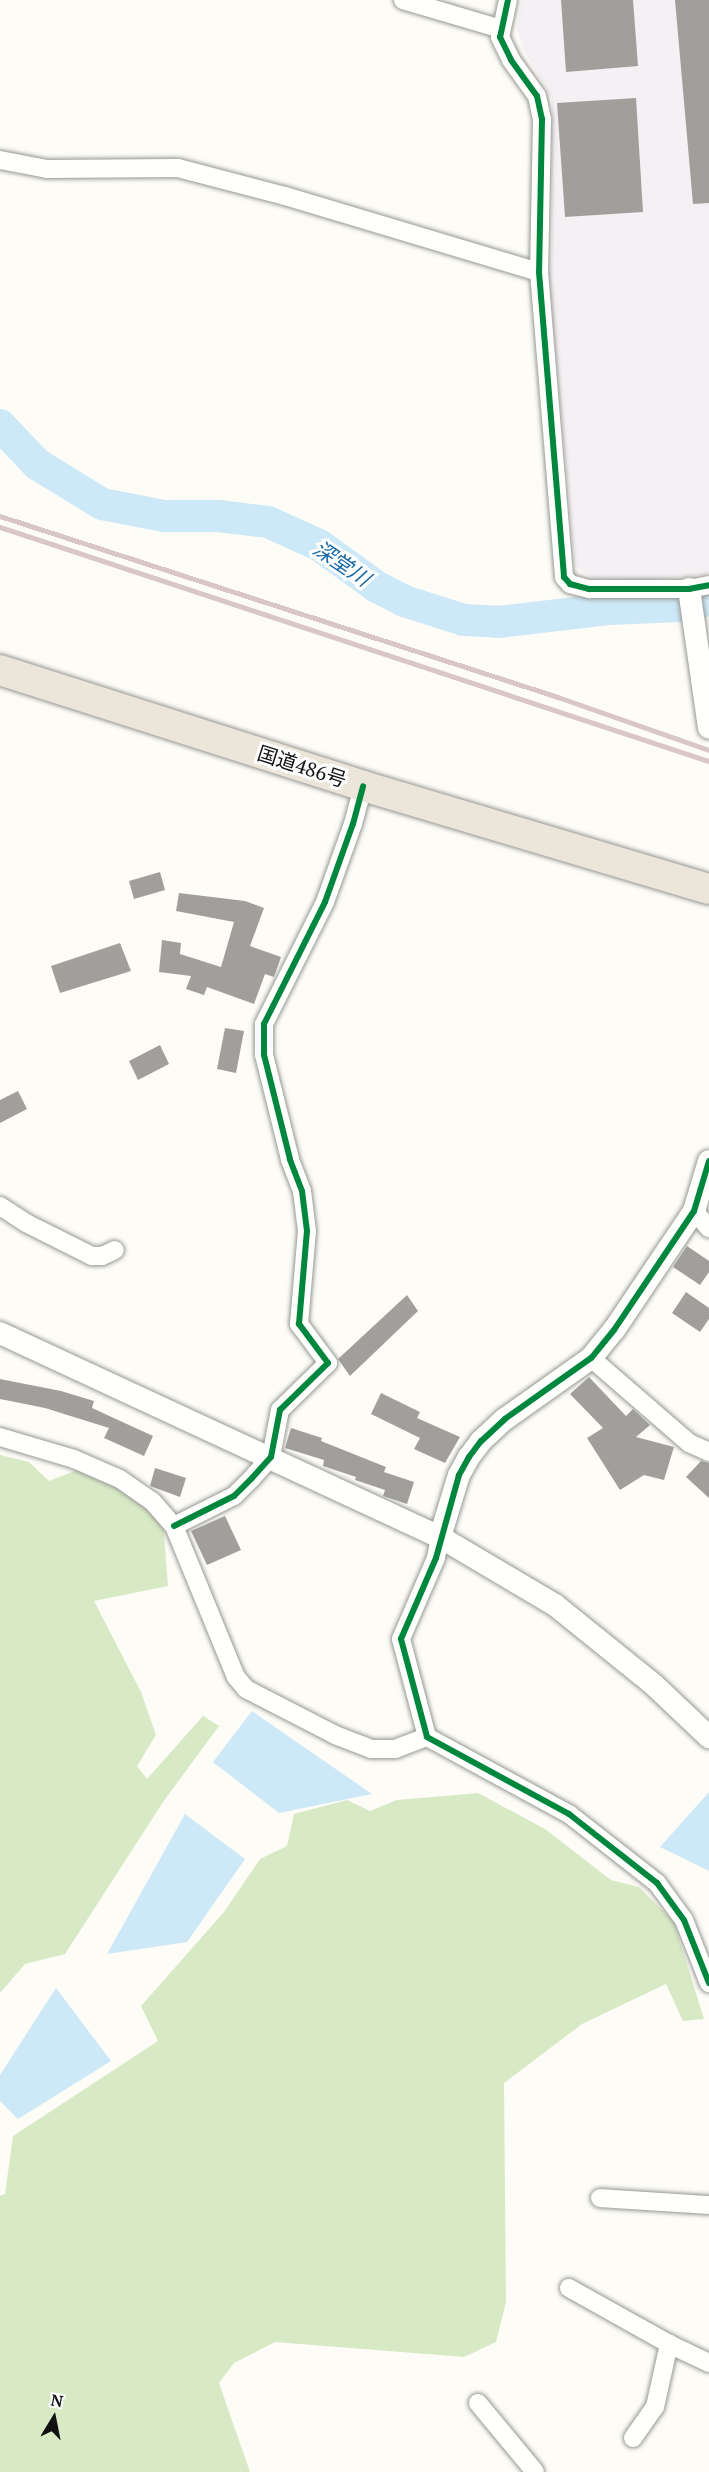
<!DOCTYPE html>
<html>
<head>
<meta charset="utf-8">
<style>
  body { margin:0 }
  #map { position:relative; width:709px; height:2472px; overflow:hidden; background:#fdfcf7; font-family:"PT Serif","Noto Sans JP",serif }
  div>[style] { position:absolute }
  .industrial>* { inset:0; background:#f5f0f3 }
  .forest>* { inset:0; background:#d8eac5 }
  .water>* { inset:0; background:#cde8f7 }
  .river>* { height:32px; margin:-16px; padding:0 16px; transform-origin:16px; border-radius:16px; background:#cde8f7 }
  .building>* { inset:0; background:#a19f9c }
  .roads { filter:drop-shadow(0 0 2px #979795) drop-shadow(0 0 2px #979795) }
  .minor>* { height:18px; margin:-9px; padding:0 9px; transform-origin:9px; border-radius:9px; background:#fffffe }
  .tertiary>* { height:22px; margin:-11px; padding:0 11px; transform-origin:11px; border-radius:11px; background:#fffffe }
  .trunk>* { height:30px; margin:-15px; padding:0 15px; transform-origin:15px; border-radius:15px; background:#ece5da }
  .rail>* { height:4.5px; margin:-2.25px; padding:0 2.25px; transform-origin:2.25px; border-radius:2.25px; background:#d9c6c7 }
  .cycleway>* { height:6px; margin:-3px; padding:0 3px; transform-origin:3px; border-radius:3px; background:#00873e }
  span { translate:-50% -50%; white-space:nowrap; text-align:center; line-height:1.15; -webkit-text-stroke:6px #fff; paint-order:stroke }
  .street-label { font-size:20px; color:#111 }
  .water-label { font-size:21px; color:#1768a6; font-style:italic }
  .north { position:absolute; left:24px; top:2388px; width:60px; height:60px; -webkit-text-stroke:4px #fff; paint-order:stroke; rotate:10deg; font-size:16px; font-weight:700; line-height:24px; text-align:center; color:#111 }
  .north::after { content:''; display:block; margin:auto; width:21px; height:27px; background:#111; clip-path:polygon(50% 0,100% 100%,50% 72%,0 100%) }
</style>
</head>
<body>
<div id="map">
  <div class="industrial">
    <div style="clip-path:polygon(522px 0,709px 0,709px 574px,651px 580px,594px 579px,575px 566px,548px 267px,552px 261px,552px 98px,523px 49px,517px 28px)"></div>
  </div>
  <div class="forest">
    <div style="clip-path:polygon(0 1455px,29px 1462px,49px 1481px,80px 1469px,118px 1485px,163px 1521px,168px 1586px,94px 1601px,141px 1692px,156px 1735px,137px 1766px,147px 1779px,203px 1716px,219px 1726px,163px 1802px,65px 1954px,25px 1964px,0 1993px)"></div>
    <div style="clip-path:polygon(478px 1793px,545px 1829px,611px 1880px,639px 1887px,674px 1922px,704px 2019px,683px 2021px,666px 1984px,582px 2024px,504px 2083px,506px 2302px,496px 2342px,464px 2357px,275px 2342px,234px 2363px,219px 2383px,250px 2472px,0 2472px,0 2196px,5px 2194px,13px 2136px,158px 2041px,141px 2006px,224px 1912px,260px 1859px,287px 1846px,294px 1814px,347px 1800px,370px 1811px,397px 1800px)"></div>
  </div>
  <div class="water">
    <div style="clip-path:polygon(252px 1711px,372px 1794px,279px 1813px,213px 1762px)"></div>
    <div style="clip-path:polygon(709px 1792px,709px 1871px,660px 1847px)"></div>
    <div style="clip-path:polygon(185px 1814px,245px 1859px,187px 1942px,107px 1954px)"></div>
    <div style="clip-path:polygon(56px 1988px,111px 2061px,18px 2119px,0 2101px,0 2075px)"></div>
  </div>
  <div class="river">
    <div style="left:0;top:425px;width:54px;rotate:46.5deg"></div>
    <div style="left:37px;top:464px;width:76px;rotate:31.6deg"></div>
    <div style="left:102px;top:504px;width:63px;rotate:11deg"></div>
    <div style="left:164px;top:516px;width:54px"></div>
    <div style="left:218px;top:516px;width:50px;rotate:6.8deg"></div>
    <div style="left:268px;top:522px;width:56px;rotate:24.3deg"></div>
    <div style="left:319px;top:545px;width:72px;rotate:35.9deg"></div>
    <div style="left:377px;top:587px;width:30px;rotate:27deg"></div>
    <div style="left:404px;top:601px;width:63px;rotate:17.6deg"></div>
    <div style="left:464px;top:620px;width:34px;rotate:3deg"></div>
    <div style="left:498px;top:622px;width:111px;rotate:-6.7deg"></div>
    <div style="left:608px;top:609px;width:72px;rotate:-2.4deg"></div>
    <div style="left:680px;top:606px;width:30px;rotate:-12deg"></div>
  </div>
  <div class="building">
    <div style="clip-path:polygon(561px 0,633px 0,638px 66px,566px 72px)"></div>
    <div style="clip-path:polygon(675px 0,709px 0,709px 203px,693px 204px)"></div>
    <div style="clip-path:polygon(636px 98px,643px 212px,565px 217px,557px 103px)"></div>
    <div style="clip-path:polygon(160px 872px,165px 890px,134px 899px,129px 881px)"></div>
    <div style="clip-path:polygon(179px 893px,245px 901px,264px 908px,250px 946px,281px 957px,274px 977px,265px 974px,254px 1004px,207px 987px,204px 995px,186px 989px,191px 976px,159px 972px,162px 940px,181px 943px,180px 954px,221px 967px,234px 922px,176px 911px)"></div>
    <div style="clip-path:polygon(120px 943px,131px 971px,60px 993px,51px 966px)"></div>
    <div style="clip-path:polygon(225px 1028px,244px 1031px,236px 1073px,217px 1069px)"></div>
    <div style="clip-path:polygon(160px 1045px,169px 1064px,138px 1080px,129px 1061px)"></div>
    <div style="clip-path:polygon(18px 1091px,27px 1109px,0 1123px,0 1100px)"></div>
    <div style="clip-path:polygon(687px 1246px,709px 1261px,709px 1272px,700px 1285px,673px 1267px)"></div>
    <div style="clip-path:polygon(686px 1292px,709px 1308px,709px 1319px,700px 1332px,672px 1313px)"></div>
    <div style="clip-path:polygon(407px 1295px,418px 1311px,350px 1376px,338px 1359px)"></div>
    <div style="clip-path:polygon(589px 1377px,626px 1416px,633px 1409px,650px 1425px,636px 1437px,674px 1447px,664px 1480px,644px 1475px,620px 1490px,587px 1438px,603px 1428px,570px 1394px)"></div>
    <div style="clip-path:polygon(0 1379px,61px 1391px,94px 1401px,92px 1408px,153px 1436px,144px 1456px,104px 1438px,109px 1428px,45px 1408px,0 1399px)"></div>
    <div style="clip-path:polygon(381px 1393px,420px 1412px,417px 1418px,460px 1437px,445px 1463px,414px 1449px,420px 1438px,371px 1414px)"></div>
    <div style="clip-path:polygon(291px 1428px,322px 1438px,321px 1441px,386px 1467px,384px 1472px,414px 1482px,407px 1504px,383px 1496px,385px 1490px,355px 1480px,356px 1477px,323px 1466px,324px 1460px,285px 1448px)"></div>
    <div style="clip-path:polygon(701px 1461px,709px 1463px,709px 1498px,686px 1477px)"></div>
    <div style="clip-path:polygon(155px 1468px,186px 1478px,180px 1497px,150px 1486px)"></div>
    <div style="clip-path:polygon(225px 1516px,241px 1550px,207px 1565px,191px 1531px)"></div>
  </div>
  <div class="roads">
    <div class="minor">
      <div style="left:403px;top:0;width:102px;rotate:16.5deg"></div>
      <div style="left:508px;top:0;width:38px;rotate:102deg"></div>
      <div style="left:500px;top:37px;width:25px;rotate:64deg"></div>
      <div style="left:511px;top:60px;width:44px;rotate:54.2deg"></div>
      <div style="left:537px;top:96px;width:24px;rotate:78deg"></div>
      <div style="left:542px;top:119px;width:153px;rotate:91.1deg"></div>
      <div style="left:539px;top:272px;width:306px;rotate:85.3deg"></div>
      <div style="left:564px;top:577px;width:9px;rotate:49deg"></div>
      <div style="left:570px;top:584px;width:20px;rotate:15deg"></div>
      <div style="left:589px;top:589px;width:100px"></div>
      <div style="left:689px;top:589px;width:20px;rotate:-11deg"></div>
      <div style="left:0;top:160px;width:48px;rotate:10.8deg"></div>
      <div style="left:47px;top:169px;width:131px;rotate:-0.4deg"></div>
      <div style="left:178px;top:168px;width:111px;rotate:14.7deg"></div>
      <div style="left:285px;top:196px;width:265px;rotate:16.7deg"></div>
      <div style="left:0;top:1206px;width:31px;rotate:33deg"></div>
      <div style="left:26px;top:1223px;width:74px;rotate:26.6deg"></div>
      <div style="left:92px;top:1256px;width:10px"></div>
      <div style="left:102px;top:1256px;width:14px;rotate:-25deg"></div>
      <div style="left:694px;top:1211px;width:23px;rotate:49deg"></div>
      <div style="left:591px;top:1358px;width:130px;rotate:40.9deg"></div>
      <div style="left:689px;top:1443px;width:22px;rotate:24deg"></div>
      <div style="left:0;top:1437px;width:77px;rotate:16.6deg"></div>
      <div style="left:74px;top:1459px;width:50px;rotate:23.5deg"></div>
      <div style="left:120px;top:1479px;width:39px;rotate:35deg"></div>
      <div style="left:152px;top:1501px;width:33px;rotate:49deg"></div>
      <div style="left:174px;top:1526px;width:163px;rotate:67.7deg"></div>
      <div style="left:236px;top:1677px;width:16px;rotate:50deg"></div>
      <div style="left:246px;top:1689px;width:100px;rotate:27.3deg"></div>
      <div style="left:335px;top:1735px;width:39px;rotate:21deg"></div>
      <div style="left:371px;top:1749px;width:24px"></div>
      <div style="left:395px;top:1749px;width:34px;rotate:-21deg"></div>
      <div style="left:174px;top:1526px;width:67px;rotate:-26.6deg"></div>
      <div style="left:234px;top:1496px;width:25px;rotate:-45deg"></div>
      <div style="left:252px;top:1478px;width:28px;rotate:-48deg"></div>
      <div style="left:271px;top:1457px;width:48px;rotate:-79.2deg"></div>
      <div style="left:280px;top:1410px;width:67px;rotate:-44.4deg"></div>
      <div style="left:328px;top:1363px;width:49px;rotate:-126.6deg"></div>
      <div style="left:299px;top:1324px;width:93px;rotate:-85.1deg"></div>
      <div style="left:307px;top:1231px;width:40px;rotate:-97.1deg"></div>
      <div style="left:302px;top:1191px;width:34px;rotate:-111deg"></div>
      <div style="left:290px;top:1159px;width:107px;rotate:-104deg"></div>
      <div style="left:264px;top:1055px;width:31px;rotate:-90deg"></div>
      <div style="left:264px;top:1024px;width:136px;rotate:-63.4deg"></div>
      <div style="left:325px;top:902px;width:83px;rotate:-70.3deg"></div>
      <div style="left:353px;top:824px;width:39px;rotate:-75deg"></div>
      <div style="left:440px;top:1537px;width:21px;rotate:101deg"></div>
      <div style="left:436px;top:1558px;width:88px;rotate:113.4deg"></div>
      <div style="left:401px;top:1639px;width:101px;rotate:75.1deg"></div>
      <div style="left:427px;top:1737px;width:162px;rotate:28.5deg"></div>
      <div style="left:569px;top:1814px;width:112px;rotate:38.1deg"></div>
      <div style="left:657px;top:1883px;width:46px;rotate:53.9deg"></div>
      <div style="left:684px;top:1920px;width:68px;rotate:68.4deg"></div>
      <div style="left:600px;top:2198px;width:109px;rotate:3.7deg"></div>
      <div style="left:569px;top:2288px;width:115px;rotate:29.2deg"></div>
      <div style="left:669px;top:2344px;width:44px;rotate:25.4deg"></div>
      <div style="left:478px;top:2403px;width:89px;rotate:50.4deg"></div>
      <div style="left:633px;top:2438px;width:38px;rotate:-55deg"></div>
      <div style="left:655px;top:2407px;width:65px;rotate:-77.5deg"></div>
    </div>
    <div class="tertiary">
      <div style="left:689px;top:589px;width:140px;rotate:81.8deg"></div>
      <div style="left:0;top:1333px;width:485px;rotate:24.9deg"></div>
      <div style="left:440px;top:1537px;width:134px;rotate:30.6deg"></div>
      <div style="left:555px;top:1605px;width:127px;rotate:38.9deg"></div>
      <div style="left:654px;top:1685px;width:76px;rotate:43.4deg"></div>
      <div style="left:440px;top:1537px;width:65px;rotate:-73deg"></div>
      <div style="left:459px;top:1475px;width:21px;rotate:-61deg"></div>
      <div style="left:469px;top:1457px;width:20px;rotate:-53deg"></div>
      <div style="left:481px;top:1441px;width:33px;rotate:-43deg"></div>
      <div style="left:505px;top:1419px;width:105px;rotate:-35.3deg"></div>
      <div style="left:591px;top:1358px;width:36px;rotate:-51deg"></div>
      <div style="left:614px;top:1330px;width:143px;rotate:-56.1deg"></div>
      <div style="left:694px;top:1211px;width:52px;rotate:-73.3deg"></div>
    </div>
    <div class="trunk">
      <div style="left:0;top:670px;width:381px;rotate:17.7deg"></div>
      <div style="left:363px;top:786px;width:361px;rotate:16.6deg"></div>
    </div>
  </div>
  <div class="rail">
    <div style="left:0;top:516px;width:587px;rotate:17.97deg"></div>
    <div style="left:558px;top:697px;width:160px;rotate:19.3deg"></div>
    <div style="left:0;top:527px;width:747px;rotate:18.27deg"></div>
  </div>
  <div class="cycleway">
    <div style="left:508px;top:0;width:38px;rotate:102deg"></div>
    <div style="left:500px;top:37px;width:25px;rotate:64deg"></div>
    <div style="left:511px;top:60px;width:44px;rotate:54.2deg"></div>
    <div style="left:537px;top:96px;width:24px;rotate:78deg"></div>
    <div style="left:542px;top:119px;width:153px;rotate:91.1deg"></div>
    <div style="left:539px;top:272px;width:306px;rotate:85.3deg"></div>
    <div style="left:564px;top:577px;width:9px;rotate:49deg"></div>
    <div style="left:570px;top:584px;width:20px;rotate:15deg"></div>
    <div style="left:589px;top:589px;width:100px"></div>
    <div style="left:689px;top:589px;width:20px;rotate:-11deg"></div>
    <div style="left:709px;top:1161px;width:52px;rotate:106.7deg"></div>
    <div style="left:694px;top:1211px;width:143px;rotate:123.9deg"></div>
    <div style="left:614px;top:1330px;width:36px;rotate:129deg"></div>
    <div style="left:591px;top:1358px;width:105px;rotate:144.7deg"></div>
    <div style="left:505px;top:1419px;width:33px;rotate:137deg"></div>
    <div style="left:481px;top:1441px;width:20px;rotate:127deg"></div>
    <div style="left:469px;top:1457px;width:21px;rotate:119deg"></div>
    <div style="left:459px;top:1475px;width:86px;rotate:105.5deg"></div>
    <div style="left:436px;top:1558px;width:88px;rotate:113.4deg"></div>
    <div style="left:401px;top:1639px;width:101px;rotate:75.1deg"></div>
    <div style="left:427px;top:1737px;width:162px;rotate:28.5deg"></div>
    <div style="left:569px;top:1814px;width:112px;rotate:38.1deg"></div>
    <div style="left:657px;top:1883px;width:46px;rotate:53.9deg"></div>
    <div style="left:684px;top:1920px;width:68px;rotate:68.4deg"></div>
    <div style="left:174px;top:1526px;width:67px;rotate:-26.6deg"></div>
    <div style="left:234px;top:1496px;width:25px;rotate:-45deg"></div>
    <div style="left:252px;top:1478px;width:28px;rotate:-48deg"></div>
    <div style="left:271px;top:1457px;width:48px;rotate:-79.2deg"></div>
    <div style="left:280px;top:1410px;width:67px;rotate:-44.4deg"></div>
    <div style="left:328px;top:1363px;width:49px;rotate:-126.6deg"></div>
    <div style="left:299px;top:1324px;width:93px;rotate:-85.1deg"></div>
    <div style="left:307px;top:1231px;width:40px;rotate:-97.1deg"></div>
    <div style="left:302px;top:1191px;width:34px;rotate:-111deg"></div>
    <div style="left:290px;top:1159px;width:107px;rotate:-104deg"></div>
    <div style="left:264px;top:1055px;width:31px;rotate:-90deg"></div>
    <div style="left:264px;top:1024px;width:136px;rotate:-63.4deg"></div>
    <div style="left:325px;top:902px;width:83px;rotate:-70.3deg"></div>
    <div style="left:353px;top:824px;width:39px;rotate:-75deg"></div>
  </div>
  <div class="street-label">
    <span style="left:302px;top:766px;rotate:18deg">国道486号</span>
  </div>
  <div class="water-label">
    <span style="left:342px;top:563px;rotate:34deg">深堂川</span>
  </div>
  <div class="north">N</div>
</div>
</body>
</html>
